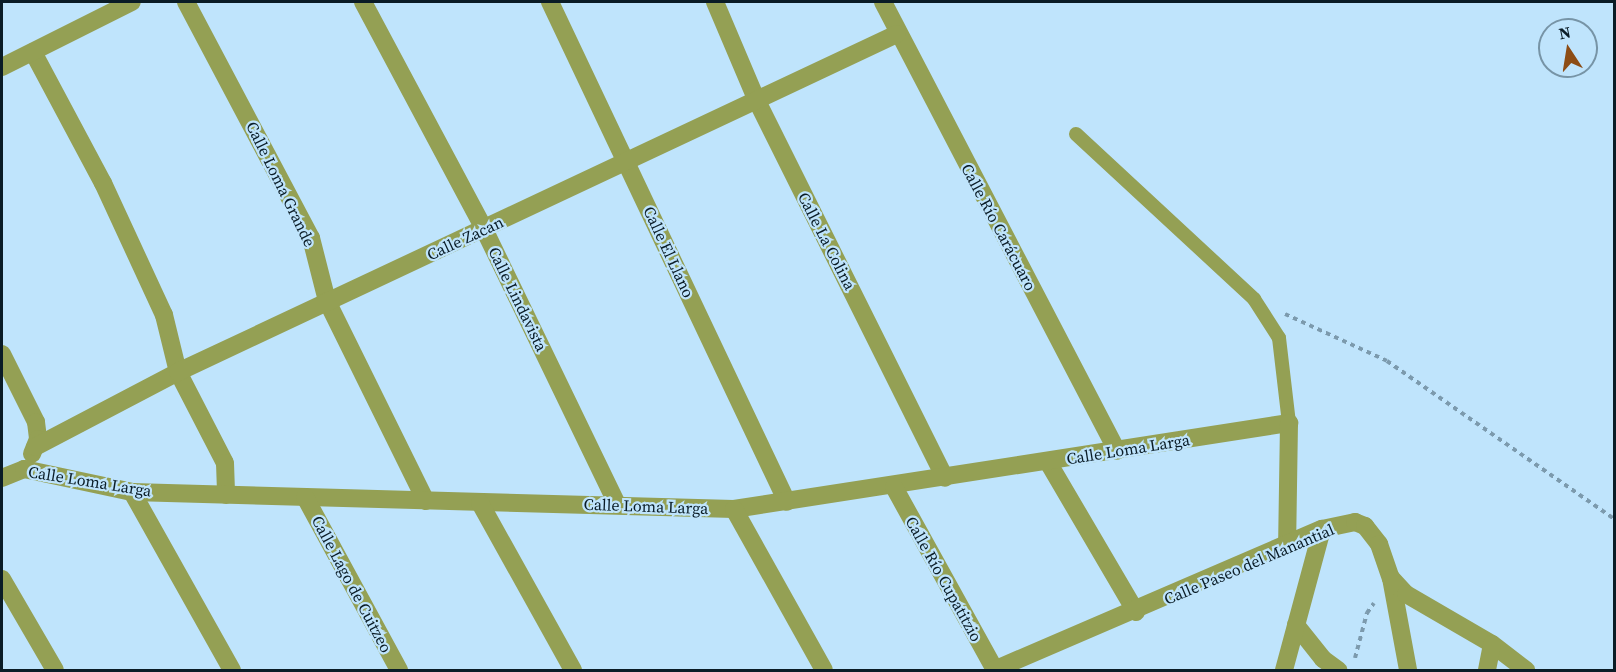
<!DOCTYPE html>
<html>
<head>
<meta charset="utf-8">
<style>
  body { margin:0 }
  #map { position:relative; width:1616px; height:672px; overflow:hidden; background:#bfe4fc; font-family:"Source Serif 4",serif }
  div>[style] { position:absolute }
  .path>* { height:4px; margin-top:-2px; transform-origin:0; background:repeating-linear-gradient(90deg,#7c9aad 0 4.5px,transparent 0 9px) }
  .lane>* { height:14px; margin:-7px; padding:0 7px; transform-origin:7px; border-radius:7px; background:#94a054 }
  .street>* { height:18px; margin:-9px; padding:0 9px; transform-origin:9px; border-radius:9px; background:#94a054 }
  span { translate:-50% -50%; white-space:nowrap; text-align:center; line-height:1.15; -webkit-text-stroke:4.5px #bfe4fc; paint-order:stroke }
  .street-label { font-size:16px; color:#0a1c26 }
  .frame { position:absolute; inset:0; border:3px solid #0a1c26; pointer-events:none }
  .north { position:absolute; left:1538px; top:18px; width:60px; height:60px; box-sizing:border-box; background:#bfe4fc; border:2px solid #7794a6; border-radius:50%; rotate:348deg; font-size:16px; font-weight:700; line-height:24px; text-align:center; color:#0a1c26 }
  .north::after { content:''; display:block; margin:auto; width:21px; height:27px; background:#8d4d15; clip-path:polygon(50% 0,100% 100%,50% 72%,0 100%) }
</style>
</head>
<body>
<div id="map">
  <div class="path">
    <div style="left:1285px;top:314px;width:112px;rotate:24.7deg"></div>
    <div style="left:1387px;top:361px;width:277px;rotate:34.8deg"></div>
    <div style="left:1355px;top:658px;width:47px;rotate:-75.1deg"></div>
    <div style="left:1367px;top:613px;width:12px;rotate:-55deg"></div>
  </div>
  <div class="lane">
    <div style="left:1076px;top:134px;width:243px;rotate:42.8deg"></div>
    <div style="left:1254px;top:299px;width:46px;rotate:57.3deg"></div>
    <div style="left:1279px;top:338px;width:86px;rotate:83.3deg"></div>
  </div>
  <div class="street">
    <div style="left:186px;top:2px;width:267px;rotate:62.1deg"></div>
    <div style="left:311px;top:238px;width:65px;rotate:75.7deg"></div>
    <div style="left:327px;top:301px;width:223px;rotate:63.7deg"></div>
    <div style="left:363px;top:2px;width:257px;rotate:61.9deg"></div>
    <div style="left:484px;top:229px;width:305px;rotate:64.2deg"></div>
    <div style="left:550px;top:2px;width:553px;rotate:64.64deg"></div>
    <div style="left:715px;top:2px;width:108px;rotate:67deg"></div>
    <div style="left:757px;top:101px;width:421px;rotate:63.5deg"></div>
    <div style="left:883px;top:2px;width:506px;rotate:62.47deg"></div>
    <div style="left:33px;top:52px;width:149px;rotate:61.9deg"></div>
    <div style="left:103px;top:183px;width:145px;rotate:65.2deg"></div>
    <div style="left:164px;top:315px;width:59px;rotate:76.2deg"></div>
    <div style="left:178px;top:372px;width:102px;rotate:62.7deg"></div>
    <div style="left:225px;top:463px;width:32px;rotate:88deg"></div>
    <div style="left:2px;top:67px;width:145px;rotate:-26.6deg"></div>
    <div style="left:2px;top:354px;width:76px;rotate:63.4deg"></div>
    <div style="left:36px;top:422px;width:17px;rotate:83deg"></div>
    <div style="left:38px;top:439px;width:16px;rotate:112deg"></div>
    <div style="left:35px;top:447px;width:161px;rotate:-27.7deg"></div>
    <div style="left:178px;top:372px;width:794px;rotate:-25.18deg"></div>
    <div style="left:1048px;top:462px;width:174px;rotate:59.6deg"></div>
    <div style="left:2px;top:478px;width:24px;rotate:-22deg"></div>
    <div style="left:24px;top:469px;width:110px;rotate:12deg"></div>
    <div style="left:132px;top:492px;width:602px;rotate:1.62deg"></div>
    <div style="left:734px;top:509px;width:562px;rotate:-8.81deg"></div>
    <div style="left:1289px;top:423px;width:122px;rotate:90.9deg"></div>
    <div style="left:894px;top:487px;width:209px;rotate:61.1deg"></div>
    <div style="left:132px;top:492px;width:204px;rotate:60.7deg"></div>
    <div style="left:305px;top:497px;width:197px;rotate:61.5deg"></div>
    <div style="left:480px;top:503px;width:191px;rotate:60.9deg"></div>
    <div style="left:734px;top:509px;width:184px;rotate:60.8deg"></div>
    <div style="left:1391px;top:578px;width:94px;rotate:79.5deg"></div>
    <div style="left:2px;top:579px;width:105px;rotate:59.8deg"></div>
    <div style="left:1296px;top:625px;width:43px;rotate:51.5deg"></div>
    <div style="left:1323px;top:659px;width:19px;rotate:36deg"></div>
    <div style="left:994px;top:670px;width:357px;rotate:-23.3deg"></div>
    <div style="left:1322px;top:529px;width:34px;rotate:-12deg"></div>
    <div style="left:1355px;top:522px;width:11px;rotate:22deg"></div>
    <div style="left:1365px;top:526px;width:23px;rotate:52deg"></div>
    <div style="left:1379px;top:544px;width:36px;rotate:71deg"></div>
    <div style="left:1391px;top:578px;width:22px;rotate:47deg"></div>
    <div style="left:1406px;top:594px;width:99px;rotate:30.2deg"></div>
    <div style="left:1492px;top:644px;width:43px;rotate:37.4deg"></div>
    <div style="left:1284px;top:670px;width:146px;rotate:-74.9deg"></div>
    <div style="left:1487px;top:670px;width:26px;rotate:-79deg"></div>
  </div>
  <div class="street-label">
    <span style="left:281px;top:184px;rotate:64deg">Calle Loma Grande</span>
    <span style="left:999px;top:227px;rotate:62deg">Calle Río Carácuaro</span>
    <span style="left:465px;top:238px;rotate:-25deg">Calle Zacan</span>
    <span style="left:827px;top:241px;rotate:63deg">Calle La Colina</span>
    <span style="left:669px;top:252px;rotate:65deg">Calle El Llano</span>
    <span style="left:518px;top:299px;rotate:64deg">Calle Lindavista</span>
    <span style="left:1128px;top:449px;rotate:-9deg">Calle Loma Larga</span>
    <span style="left:90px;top:481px;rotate:9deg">Calle Loma Larga</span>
    <span style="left:646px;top:506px;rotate:2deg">Calle Loma Larga</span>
    <span style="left:1249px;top:564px;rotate:-23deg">Calle Paseo del Manantial</span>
    <span style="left:944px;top:579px;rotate:61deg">Calle Río Cupatitzio</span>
    <span style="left:352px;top:584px;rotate:62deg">Calle Lago de Cuitzeo</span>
  </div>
  <div class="frame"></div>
  <div class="north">N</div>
</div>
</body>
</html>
